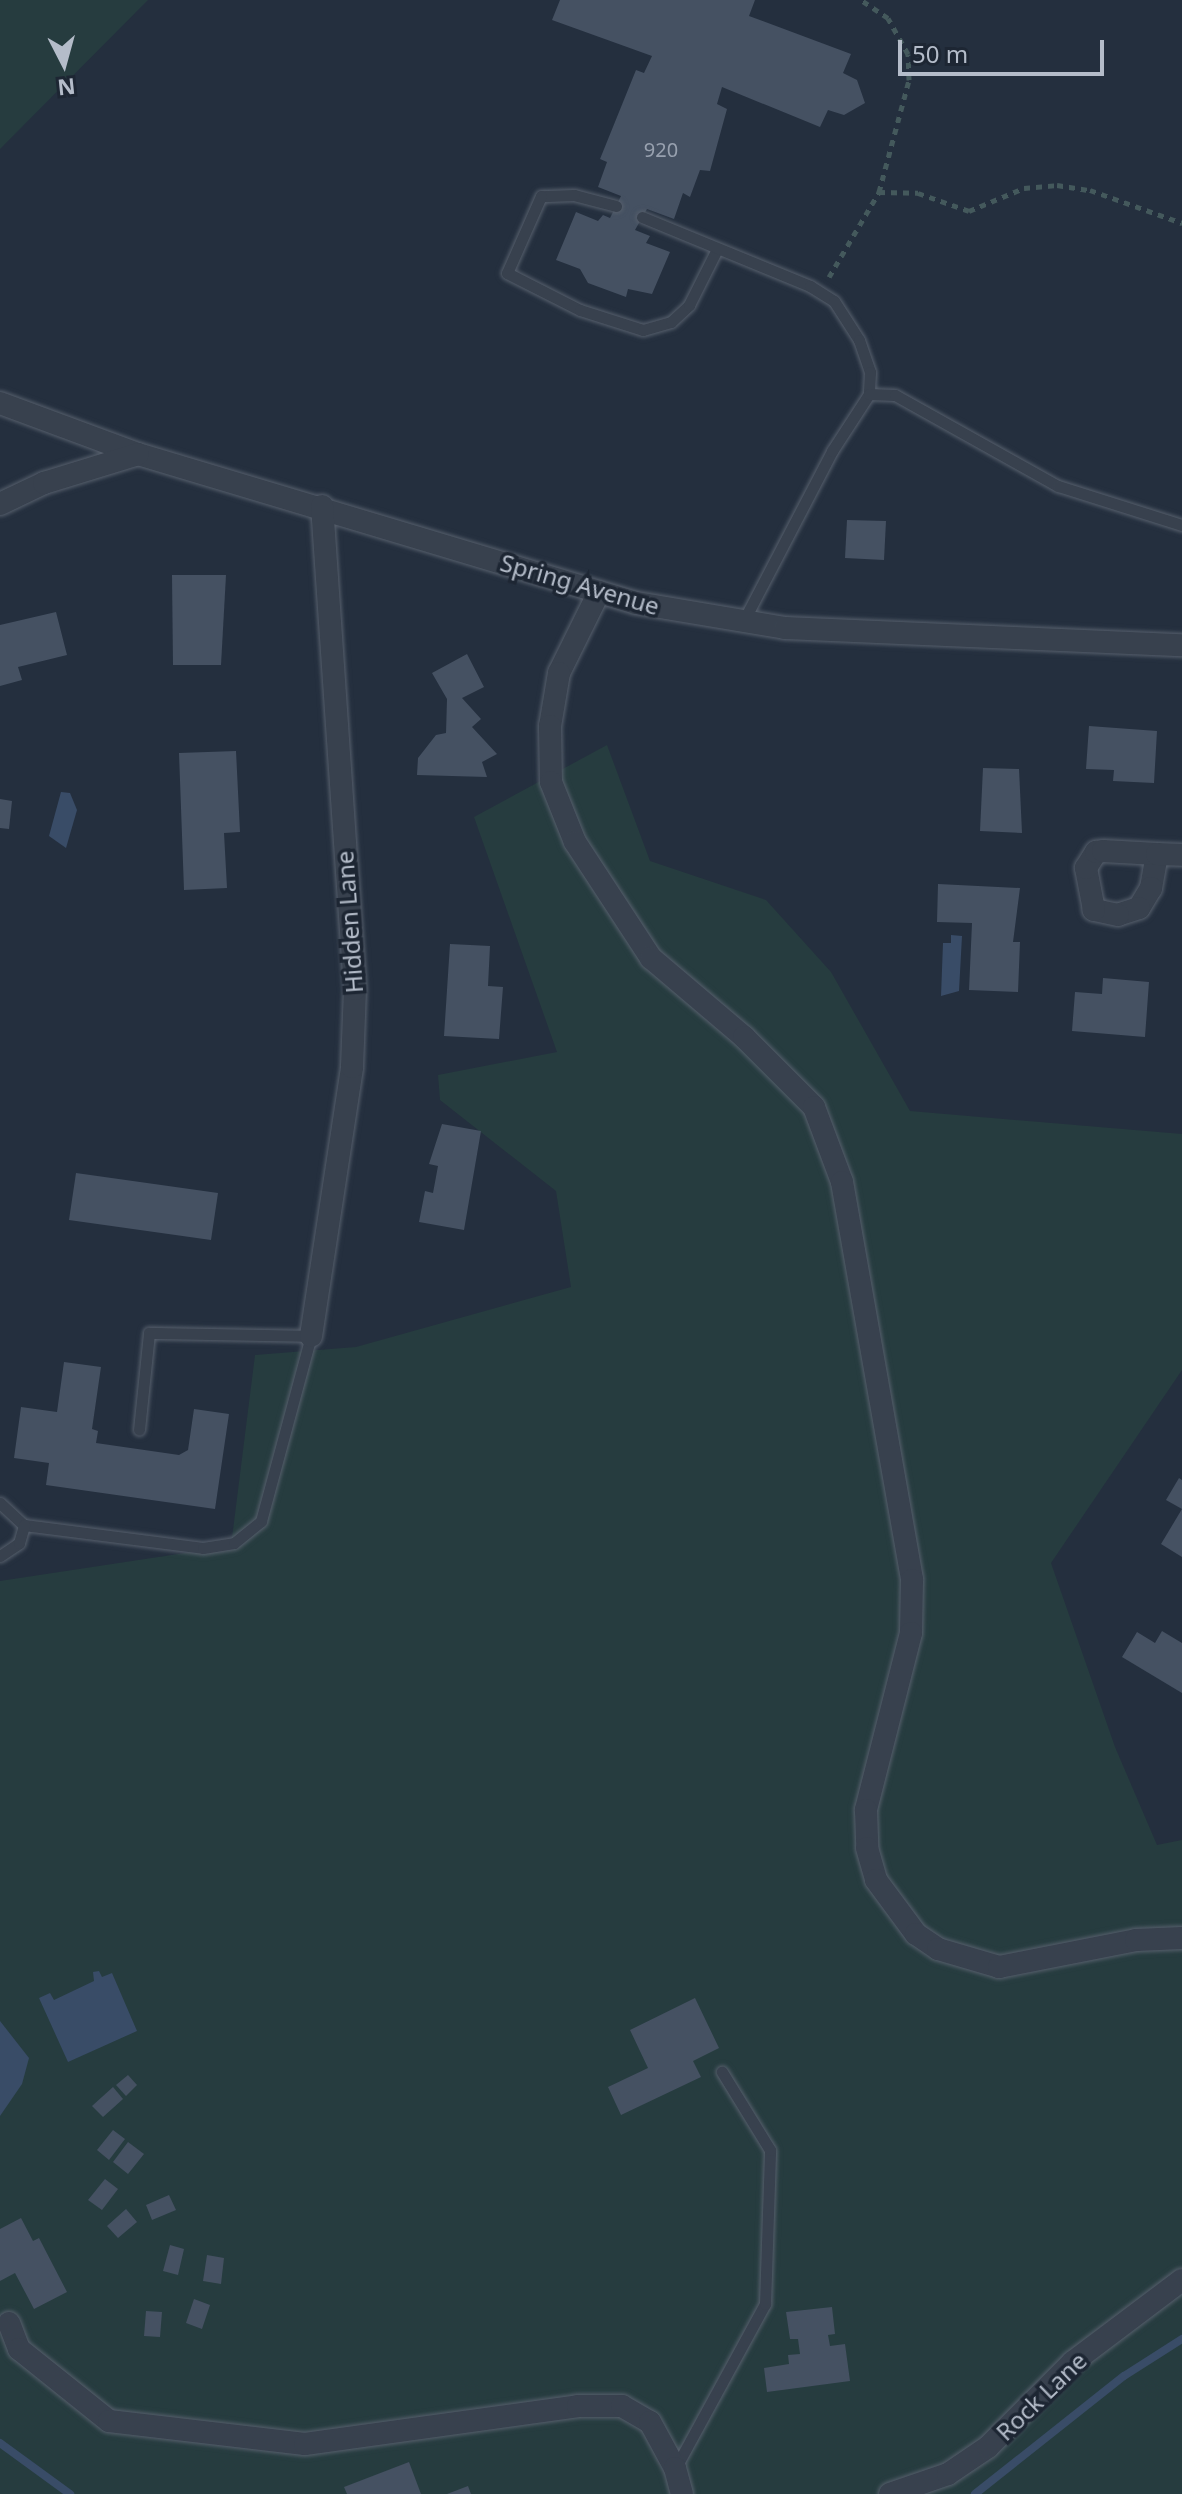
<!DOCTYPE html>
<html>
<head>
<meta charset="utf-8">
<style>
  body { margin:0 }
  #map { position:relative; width:1182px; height:2494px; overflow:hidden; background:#242f3e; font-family:"Noto Sans",sans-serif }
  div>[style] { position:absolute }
  .green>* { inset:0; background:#263c3f }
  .water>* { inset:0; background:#394c67 }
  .stream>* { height:8px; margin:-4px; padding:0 4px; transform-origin:4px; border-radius:4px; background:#394c67 }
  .building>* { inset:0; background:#455162 }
  .path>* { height:5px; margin-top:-2.5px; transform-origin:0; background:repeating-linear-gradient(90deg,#44595c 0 6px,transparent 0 12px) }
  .roads { filter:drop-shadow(0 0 2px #565f6c) drop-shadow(0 0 2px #565f6c) }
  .lane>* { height:11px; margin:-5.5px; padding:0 5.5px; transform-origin:5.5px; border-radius:5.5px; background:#38414e }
  .street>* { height:22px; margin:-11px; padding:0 11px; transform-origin:11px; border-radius:11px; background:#38414e }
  span { translate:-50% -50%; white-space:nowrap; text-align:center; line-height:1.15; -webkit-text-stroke:7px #1d2633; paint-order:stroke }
  .number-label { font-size:20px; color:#98a1af }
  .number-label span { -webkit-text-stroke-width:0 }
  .street-label { font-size:24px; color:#b4bcc9 }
  .north { position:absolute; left:24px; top:24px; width:80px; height:80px; -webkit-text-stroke:6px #1d2633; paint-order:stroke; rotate:174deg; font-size:22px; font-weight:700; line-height:32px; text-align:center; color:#b4bcc9 }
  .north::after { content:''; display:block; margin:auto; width:28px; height:36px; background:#b4bcc9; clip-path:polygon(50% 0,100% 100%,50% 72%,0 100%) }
  .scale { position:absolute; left:898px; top:40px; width:206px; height:36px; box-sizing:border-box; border:4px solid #b4bcc9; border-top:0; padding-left:10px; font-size:24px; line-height:28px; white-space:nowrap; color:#b4bcc9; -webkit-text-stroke:6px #1d2633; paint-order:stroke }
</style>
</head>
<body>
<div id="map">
  <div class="green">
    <div style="clip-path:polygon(0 0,148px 0,0 149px)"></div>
    <div style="clip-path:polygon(607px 745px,650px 861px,766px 900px,831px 972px,910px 1111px,1182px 1134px,1182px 1370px,1051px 1563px,1115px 1747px,1157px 1845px,1182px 1840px,1182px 2494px,0 2494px,0 1581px,231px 1546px,255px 1355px,356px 1347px,571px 1287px,556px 1191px,440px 1100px,438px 1075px,557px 1052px,474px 817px)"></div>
  </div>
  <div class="water">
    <div style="clip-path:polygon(61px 792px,70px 793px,77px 810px,66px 848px,49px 836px)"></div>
    <div style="clip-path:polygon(951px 935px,962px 936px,959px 991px,941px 996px,943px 943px,951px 943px)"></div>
    <div style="clip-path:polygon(99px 1971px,102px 1977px,112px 1973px,137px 2031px,68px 2062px,39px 1998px,50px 1993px,54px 2000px,94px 1981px,93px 1972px)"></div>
    <div style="clip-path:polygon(0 2021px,29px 2058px,22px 2084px,0 2116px)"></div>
  </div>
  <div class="stream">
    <div style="left:0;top:2443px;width:87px;rotate:36.1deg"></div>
    <div style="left:975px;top:2494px;width:190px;rotate:-38.4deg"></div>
    <div style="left:1124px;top:2376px;width:69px;rotate:-32.5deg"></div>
  </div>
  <div class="building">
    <div style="clip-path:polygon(560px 0,755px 0,749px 16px,851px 54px,843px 73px,857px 80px,865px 103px,844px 115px,828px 110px,820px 127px,722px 87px,717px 104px,727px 109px,710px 171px,700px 170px,690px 197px,683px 193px,674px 219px,647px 209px,635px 230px,650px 236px,646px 243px,670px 252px,652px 294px,628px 289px,626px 297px,588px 283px,580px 269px,556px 260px,576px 212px,598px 221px,603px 215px,610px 218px,621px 196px,598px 187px,607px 162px,600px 159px,636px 70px,644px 73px,652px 56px,552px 20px)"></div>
    <div style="clip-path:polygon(847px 520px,886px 521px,884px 560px,845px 558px)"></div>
    <div style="clip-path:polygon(172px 575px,226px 575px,221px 665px,173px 665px)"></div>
    <div style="clip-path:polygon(56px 612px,67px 655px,18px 667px,22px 680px,0 686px,0 625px)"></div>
    <div style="clip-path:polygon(467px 654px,484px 687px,462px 698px,481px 719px,472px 727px,497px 754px,482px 762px,487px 777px,417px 775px,418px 758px,436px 735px,446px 733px,447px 699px,432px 673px)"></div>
    <div style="clip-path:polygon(1089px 726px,1157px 731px,1154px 783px,1113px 781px,1114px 770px,1086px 769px)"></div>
    <div style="clip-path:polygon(236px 751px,240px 832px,224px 833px,227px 888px,184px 890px,179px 753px)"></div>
    <div style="clip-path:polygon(983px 768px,1019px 769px,1022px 833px,980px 831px)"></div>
    <div style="clip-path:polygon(0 799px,12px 801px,9px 829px,0 828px)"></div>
    <div style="clip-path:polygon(938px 884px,1020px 888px,1013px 942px,1020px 942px,1018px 992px,969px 990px,972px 923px,937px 922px)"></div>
    <div style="clip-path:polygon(450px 944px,490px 946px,488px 986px,503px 987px,499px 1039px,444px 1036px)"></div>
    <div style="clip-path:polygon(1103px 978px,1149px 982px,1145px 1037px,1072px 1031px,1075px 992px,1102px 994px)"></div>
    <div style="clip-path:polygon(442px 1124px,481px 1131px,464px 1230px,419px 1222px,425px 1191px,433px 1193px,438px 1166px,429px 1164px)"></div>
    <div style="clip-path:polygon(76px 1173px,218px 1193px,211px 1240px,69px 1220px)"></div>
    <div style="clip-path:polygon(64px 1362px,101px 1367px,92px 1429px,98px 1431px,96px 1443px,179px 1455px,188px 1450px,194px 1409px,229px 1414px,215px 1509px,46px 1485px,49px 1463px,14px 1458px,21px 1407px,57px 1412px)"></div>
    <div style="clip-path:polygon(1179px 1478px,1182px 1480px,1182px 1509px,1166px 1500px)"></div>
    <div style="clip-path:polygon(1182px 1509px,1182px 1557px,1161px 1544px)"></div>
    <div style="clip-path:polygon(1162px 1631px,1182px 1643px,1182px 1693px,1122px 1657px,1137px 1632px,1155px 1643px)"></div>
    <div style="clip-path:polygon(695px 1998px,719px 2048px,693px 2061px,701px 2077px,621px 2115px,608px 2087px,648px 2068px,630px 2030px)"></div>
    <div style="clip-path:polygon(128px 2075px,137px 2085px,126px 2096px,116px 2085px)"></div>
    <div style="clip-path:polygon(113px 2087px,123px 2099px,103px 2117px,92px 2106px)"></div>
    <div style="clip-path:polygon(113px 2130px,125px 2139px,109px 2160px,97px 2150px)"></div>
    <div style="clip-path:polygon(128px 2142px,144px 2154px,128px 2174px,113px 2162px)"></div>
    <div style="clip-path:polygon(105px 2179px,118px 2189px,102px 2210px,88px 2200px)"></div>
    <div style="clip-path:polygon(169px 2195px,176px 2210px,152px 2220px,146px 2205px)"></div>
    <div style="clip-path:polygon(126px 2209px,137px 2222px,118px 2238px,107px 2226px)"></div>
    <div style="clip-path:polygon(21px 2218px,33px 2241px,39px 2238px,67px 2292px,34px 2309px,15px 2273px,0 2281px,0 2229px)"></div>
    <div style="clip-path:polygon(170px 2245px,184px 2249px,178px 2275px,163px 2271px)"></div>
    <div style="clip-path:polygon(207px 2255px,224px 2258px,221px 2284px,203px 2281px)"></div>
    <div style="clip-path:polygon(194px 2299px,210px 2305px,202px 2329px,186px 2323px)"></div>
    <div style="clip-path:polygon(832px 2307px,835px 2334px,828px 2335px,830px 2346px,845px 2344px,850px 2381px,767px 2392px,764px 2368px,789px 2364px,788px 2355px,800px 2354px,798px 2339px,790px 2339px,786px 2312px)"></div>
    <div style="clip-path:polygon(146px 2311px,162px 2312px,160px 2337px,144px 2336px)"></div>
    <div style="clip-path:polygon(409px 2462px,421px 2494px,347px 2494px,344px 2487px)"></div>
    <div style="clip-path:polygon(468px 2486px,471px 2494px,447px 2494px)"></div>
  </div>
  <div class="path">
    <div style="left:879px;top:192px;width:39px;rotate:1deg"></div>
    <div style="left:918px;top:193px;width:54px;rotate:19.4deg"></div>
    <div style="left:969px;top:211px;width:60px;rotate:-22.7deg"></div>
    <div style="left:1024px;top:188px;width:33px;rotate:-5deg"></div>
    <div style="left:1057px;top:185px;width:33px;rotate:9deg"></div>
    <div style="left:1090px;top:190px;width:98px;rotate:19.7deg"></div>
    <div style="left:829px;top:277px;width:99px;rotate:-59.5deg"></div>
    <div style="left:879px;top:192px;width:116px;rotate:-75deg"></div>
    <div style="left:909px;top:80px;width:26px;rotate:-92deg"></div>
    <div style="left:908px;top:54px;width:41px;rotate:-119.1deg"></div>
    <div style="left:888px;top:18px;width:32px;rotate:-146deg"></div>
  </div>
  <div class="roads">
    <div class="lane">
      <div style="left:616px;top:206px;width:43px;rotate:-165.3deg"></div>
      <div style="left:574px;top:195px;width:33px;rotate:178deg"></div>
      <div style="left:541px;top:196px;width:84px;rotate:113.8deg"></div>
      <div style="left:507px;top:273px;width:82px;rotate:26.9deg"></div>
      <div style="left:580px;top:310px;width:66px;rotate:17.6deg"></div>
      <div style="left:643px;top:330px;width:29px;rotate:-16deg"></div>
      <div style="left:671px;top:322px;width:25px;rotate:-43deg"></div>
      <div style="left:689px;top:305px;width:63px;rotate:-63.4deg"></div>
      <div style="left:642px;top:217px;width:182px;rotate:22.3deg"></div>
      <div style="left:810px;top:286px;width:28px;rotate:32deg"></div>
      <div style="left:834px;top:301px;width:46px;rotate:57.3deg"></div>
      <div style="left:859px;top:340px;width:34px;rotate:71deg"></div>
      <div style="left:870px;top:372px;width:22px;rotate:93deg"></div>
      <div style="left:743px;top:622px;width:193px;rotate:-62.5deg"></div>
      <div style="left:832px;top:451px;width:68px;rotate:-57deg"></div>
      <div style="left:869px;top:394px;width:26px;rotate:2deg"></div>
      <div style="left:895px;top:395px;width:187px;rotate:29.2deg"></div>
      <div style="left:1058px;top:486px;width:130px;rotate:17.5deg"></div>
      <div style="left:0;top:1503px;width:33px;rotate:43deg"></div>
      <div style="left:24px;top:1525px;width:180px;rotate:7.3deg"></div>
      <div style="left:203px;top:1548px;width:31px;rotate:-9deg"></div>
      <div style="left:234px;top:1543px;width:35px;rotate:-39deg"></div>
      <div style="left:261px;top:1521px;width:192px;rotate:-74.9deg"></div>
      <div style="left:311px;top:1336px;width:162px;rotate:-178.9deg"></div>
      <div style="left:149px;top:1333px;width:97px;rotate:95.9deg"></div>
      <div style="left:0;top:1556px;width:23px;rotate:-34deg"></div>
      <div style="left:19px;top:1543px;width:19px;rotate:-74deg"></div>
      <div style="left:676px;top:2467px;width:186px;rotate:-61.4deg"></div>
      <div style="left:765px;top:2304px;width:154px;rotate:-88.1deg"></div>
      <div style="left:770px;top:2150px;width:92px;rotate:-121.6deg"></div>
    </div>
    <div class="street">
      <div style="left:0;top:403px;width:147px;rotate:20.3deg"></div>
      <div style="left:138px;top:454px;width:520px;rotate:16.66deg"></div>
      <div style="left:636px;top:603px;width:151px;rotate:9.5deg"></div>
      <div style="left:785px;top:628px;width:397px;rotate:2.5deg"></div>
      <div style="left:0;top:504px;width:49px;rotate:-25.5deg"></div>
      <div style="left:44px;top:483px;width:98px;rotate:-17.1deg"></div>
      <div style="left:599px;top:592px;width:90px;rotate:116.3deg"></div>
      <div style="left:559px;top:673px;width:54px;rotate:99.6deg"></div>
      <div style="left:550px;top:726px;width:56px;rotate:89deg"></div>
      <div style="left:551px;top:782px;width:65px;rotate:68.2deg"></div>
      <div style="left:575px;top:842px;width:139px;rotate:56.8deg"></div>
      <div style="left:651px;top:958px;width:122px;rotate:40.3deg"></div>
      <div style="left:744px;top:1037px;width:99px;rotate:45deg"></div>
      <div style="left:814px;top:1107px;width:80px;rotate:69.5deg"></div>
      <div style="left:842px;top:1182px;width:404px;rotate:80deg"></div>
      <div style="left:912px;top:1580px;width:53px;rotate:91.1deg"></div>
      <div style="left:911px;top:1633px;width:183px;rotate:104.3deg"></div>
      <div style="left:866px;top:1810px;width:38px;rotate:88deg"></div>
      <div style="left:867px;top:1848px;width:33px;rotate:74deg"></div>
      <div style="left:876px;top:1880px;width:67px;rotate:53.5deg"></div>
      <div style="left:916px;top:1934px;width:27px;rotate:34deg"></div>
      <div style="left:938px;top:1949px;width:64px;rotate:16.4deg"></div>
      <div style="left:999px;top:1967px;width:140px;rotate:-11.1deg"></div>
      <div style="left:1136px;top:1940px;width:46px;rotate:-2.5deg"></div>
      <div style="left:1157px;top:854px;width:35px;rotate:100deg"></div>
      <div style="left:1151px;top:888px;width:23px;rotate:121deg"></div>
      <div style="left:1139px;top:908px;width:22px;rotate:162deg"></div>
      <div style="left:1118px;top:915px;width:25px;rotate:-168deg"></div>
      <div style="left:1094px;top:910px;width:43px;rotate:-100.8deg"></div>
      <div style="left:1086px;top:868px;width:19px;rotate:-58deg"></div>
      <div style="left:1096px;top:852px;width:7px;rotate:-8deg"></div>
      <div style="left:1103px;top:851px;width:54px;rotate:3.2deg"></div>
      <div style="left:1157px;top:854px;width:25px;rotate:2deg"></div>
      <div style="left:311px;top:1336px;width:272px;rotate:-81.3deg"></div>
      <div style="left:352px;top:1067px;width:78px;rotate:-87.8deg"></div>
      <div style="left:355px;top:989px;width:484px;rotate:-93.9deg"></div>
      <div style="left:9px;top:2323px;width:28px;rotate:69deg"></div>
      <div style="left:19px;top:2349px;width:115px;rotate:38.7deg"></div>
      <div style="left:109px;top:2421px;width:197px;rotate:6.7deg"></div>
      <div style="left:305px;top:2444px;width:276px;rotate:-7.9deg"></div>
      <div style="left:578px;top:2406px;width:44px"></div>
      <div style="left:622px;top:2406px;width:32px;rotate:30deg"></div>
      <div style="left:650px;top:2422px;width:52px;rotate:61.5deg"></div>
      <div style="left:675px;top:2468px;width:27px;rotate:75deg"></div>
      <div style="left:890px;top:2494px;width:61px;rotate:-19deg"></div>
      <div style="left:948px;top:2474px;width:48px;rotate:-34deg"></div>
      <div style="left:988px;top:2447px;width:120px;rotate:-45deg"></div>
      <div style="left:1073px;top:2362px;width:136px;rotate:-37deg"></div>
    </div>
  </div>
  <div class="number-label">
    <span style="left:661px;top:149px">920</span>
  </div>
  <div class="street-label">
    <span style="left:580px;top:584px;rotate:16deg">Spring Avenue</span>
    <span style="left:349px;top:922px;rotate:-94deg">Hidden Lane</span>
    <span style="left:1041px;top:2396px;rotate:-44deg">Rock Lane</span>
  </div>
  <div class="north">N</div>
  <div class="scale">50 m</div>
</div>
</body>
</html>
